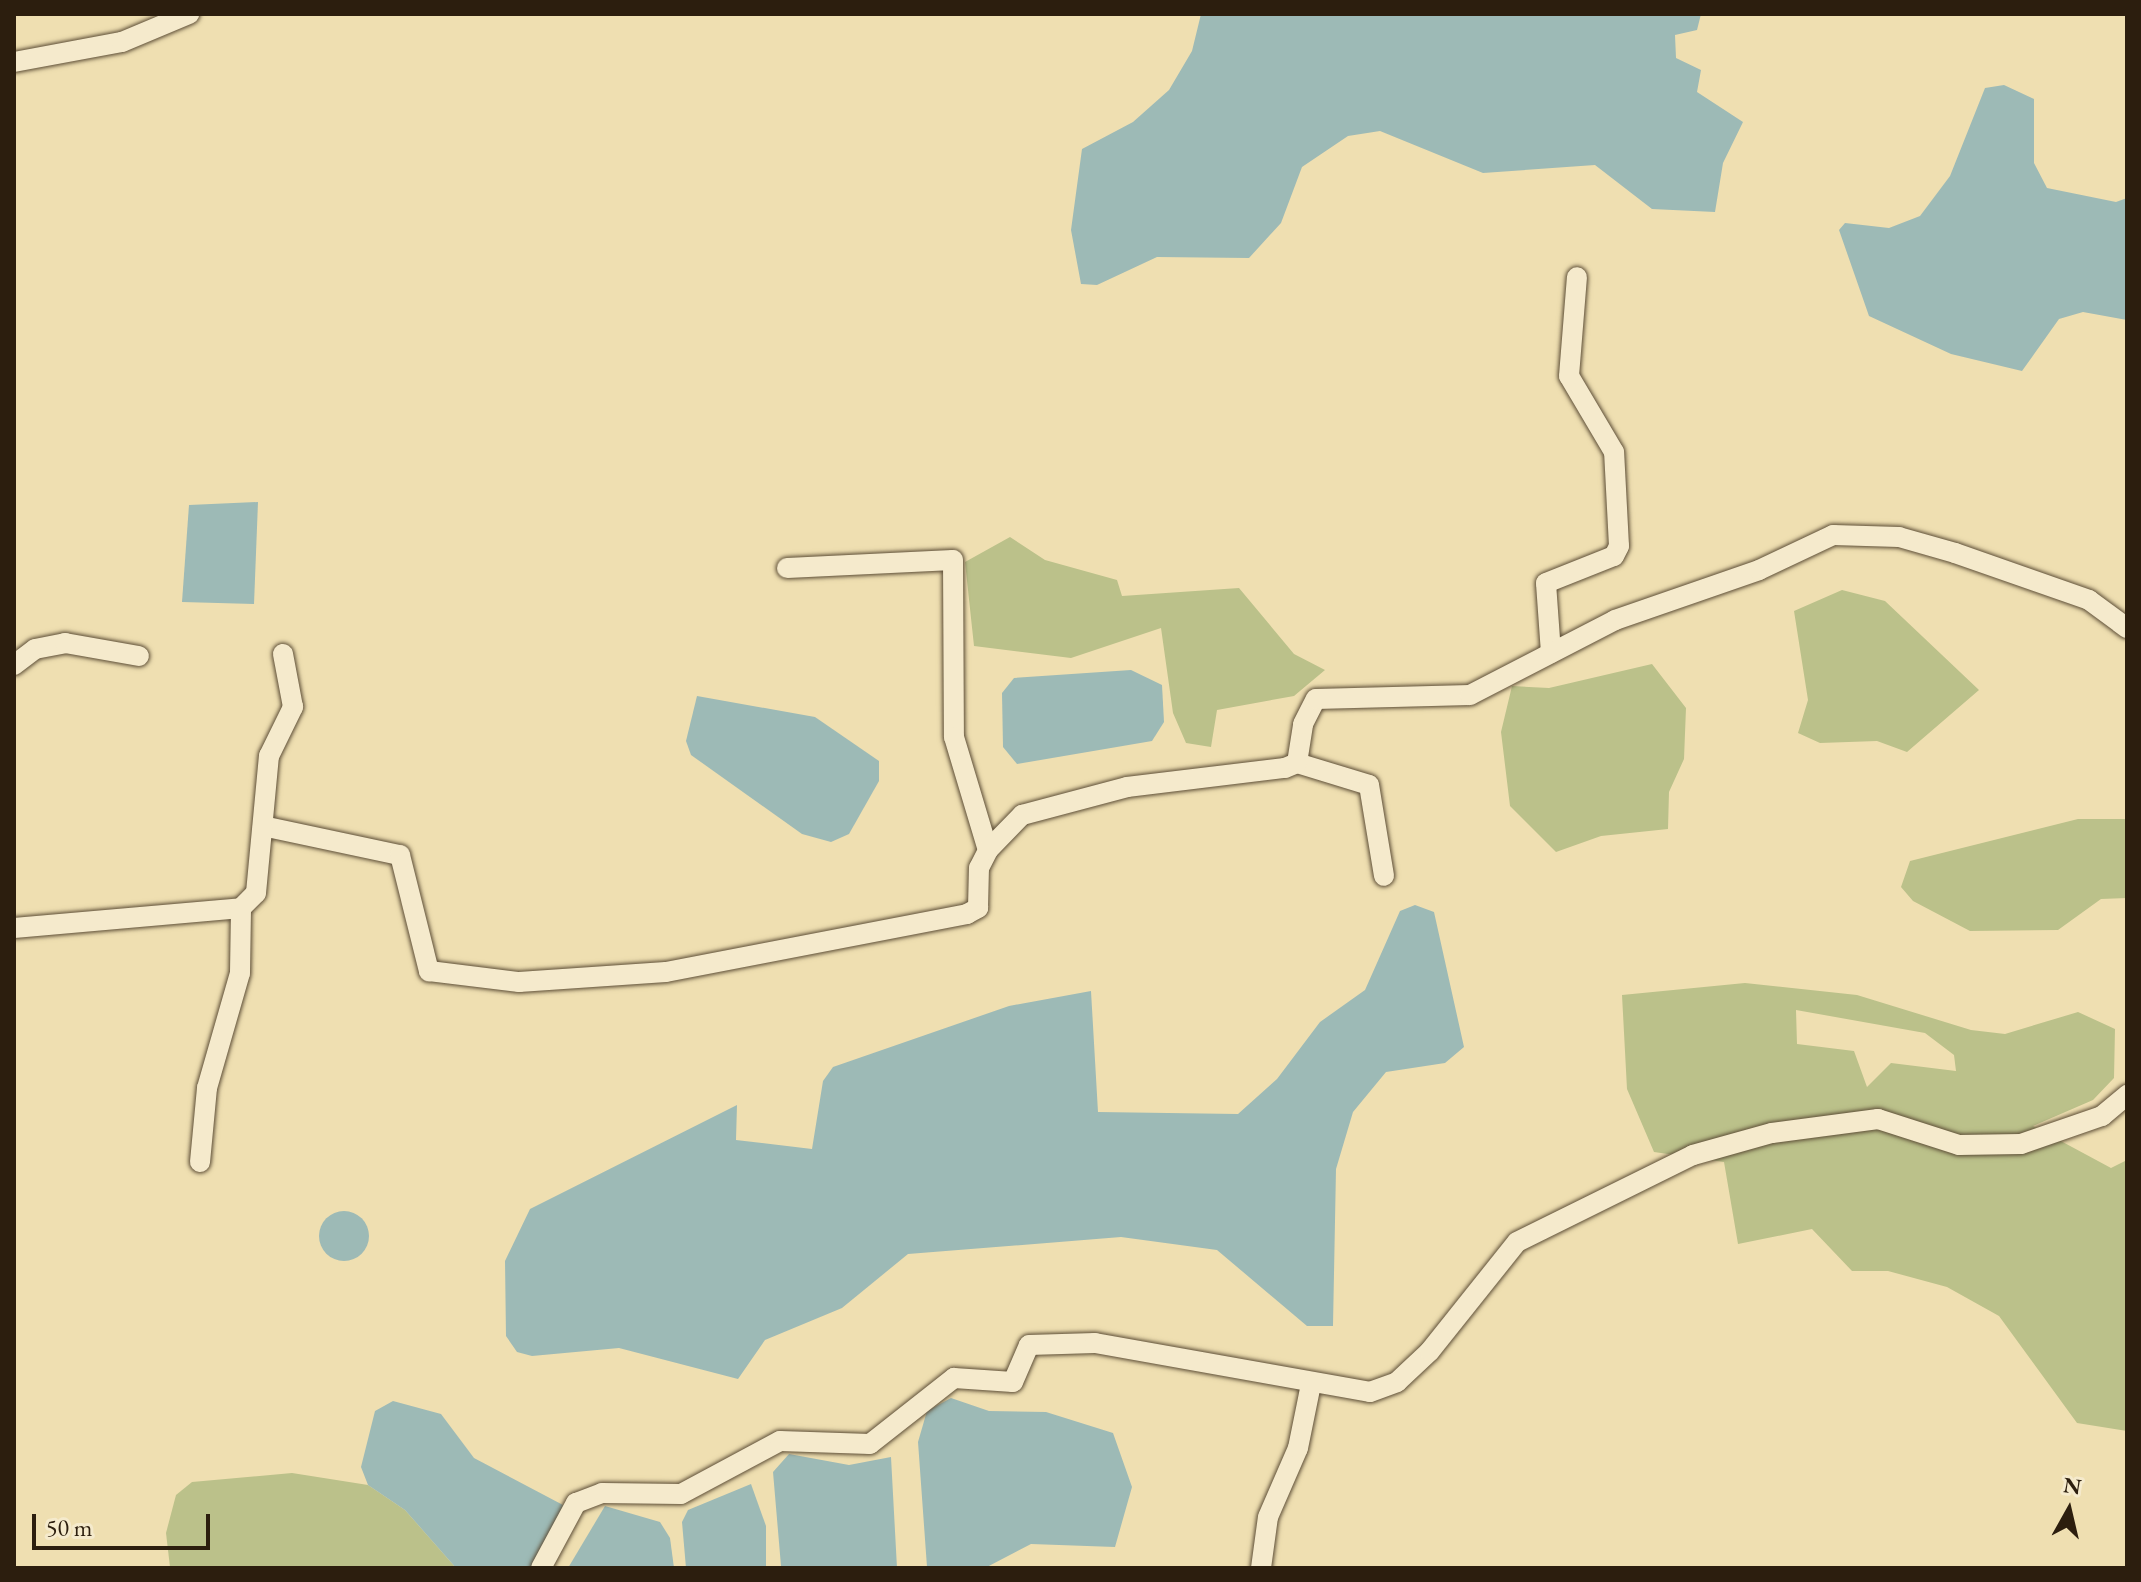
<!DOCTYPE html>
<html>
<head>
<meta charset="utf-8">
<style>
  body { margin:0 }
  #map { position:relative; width:2141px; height:1582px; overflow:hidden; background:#efdfb1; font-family:"EB Garamond",serif }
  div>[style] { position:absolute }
  .green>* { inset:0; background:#bbc18a }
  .water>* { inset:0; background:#9dbab6 }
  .round { border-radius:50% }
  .roads { filter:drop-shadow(0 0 2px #5d4e37) drop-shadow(0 0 2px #5d4e37) }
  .minor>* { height:20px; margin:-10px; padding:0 10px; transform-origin:10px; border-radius:10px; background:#f5eacc }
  span { translate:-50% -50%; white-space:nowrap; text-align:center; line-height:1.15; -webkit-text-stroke:6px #f5eacc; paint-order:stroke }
  .frame { position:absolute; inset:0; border:16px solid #2c1e0e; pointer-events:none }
  .north { position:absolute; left:2029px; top:1470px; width:80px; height:80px; -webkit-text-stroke:6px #f5eacc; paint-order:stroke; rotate:8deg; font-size:22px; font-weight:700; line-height:32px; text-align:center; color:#2c1e0e }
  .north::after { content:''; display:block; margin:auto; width:28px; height:36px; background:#2c1e0e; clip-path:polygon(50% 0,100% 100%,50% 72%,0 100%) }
  .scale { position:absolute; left:32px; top:1514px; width:178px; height:36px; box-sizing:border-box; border:4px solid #2c1e0e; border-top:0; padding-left:10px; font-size:24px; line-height:28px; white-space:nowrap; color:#2c1e0e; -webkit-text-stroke:6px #f5eacc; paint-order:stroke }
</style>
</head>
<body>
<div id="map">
  <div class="green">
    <div style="clip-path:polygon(1010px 537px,1045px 560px,1117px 580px,1122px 596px,1239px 588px,1294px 654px,1325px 670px,1294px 696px,1217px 710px,1211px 747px,1186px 743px,1173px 713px,1161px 628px,1071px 658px,974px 646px,965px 562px)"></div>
    <div style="clip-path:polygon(1842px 590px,1885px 601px,1979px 690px,1907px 752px,1877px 741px,1820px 743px,1798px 733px,1808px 700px,1794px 611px)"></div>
    <div style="clip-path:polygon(1652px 664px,1686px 708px,1684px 759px,1669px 792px,1668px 829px,1601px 836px,1556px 852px,1510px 806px,1501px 732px,1512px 686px,1549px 688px)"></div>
    <div style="clip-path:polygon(2078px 819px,2127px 819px,2127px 898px,2101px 899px,2058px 930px,1970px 931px,1913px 901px,1901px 887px,1910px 861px)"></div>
    <div style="clip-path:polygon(evenodd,1745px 983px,1857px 995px,1971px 1030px,2005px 1034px,2078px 1012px,2115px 1029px,2114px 1078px,2093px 1100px,2033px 1126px,2111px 1168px,2127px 1160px,2127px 1431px,2077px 1423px,1999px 1316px,1947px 1287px,1888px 1271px,1852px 1271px,1812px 1229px,1738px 1244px,1724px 1162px,1654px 1152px,1627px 1089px,1622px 995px,1745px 983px,1796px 1010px,1925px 1033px,1954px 1055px,1956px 1071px,1891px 1063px,1867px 1087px,1854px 1051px,1797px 1044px,1796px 1010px)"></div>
    <div style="clip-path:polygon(292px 1473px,368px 1485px,405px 1510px,456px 1568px,170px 1567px,166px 1533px,176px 1495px,192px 1482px)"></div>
  </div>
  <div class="water">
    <div style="clip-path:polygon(1201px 14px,1701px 14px,1697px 30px,1675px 35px,1676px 58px,1701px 70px,1697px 92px,1743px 122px,1723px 163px,1715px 212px,1652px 209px,1595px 165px,1483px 173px,1380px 131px,1348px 136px,1302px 167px,1281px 223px,1249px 258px,1157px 257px,1097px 285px,1081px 284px,1071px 230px,1082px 149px,1133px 122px,1169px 90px,1192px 51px)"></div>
    <div style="clip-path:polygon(2004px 85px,2034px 99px,2034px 163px,2047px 188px,2116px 202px,2127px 198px,2127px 320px,2083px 312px,2059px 319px,2022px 371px,1951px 354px,1869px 316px,1839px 230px,1845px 223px,1889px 228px,1920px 216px,1950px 176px,1985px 88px)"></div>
    <div style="clip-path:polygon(258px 502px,254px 604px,182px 602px,189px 505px)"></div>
    <div style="clip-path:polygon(1131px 670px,1162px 685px,1164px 722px,1152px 741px,1017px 764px,1003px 747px,1002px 693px,1014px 678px)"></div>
    <div style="clip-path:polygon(697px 696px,815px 717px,879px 761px,879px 781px,849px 834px,831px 842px,802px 834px,691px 755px,686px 741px)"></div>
    <div style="clip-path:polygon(1415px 905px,1434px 912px,1464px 1047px,1445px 1063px,1386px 1072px,1353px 1112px,1336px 1169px,1333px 1326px,1307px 1326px,1217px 1250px,1121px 1237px,908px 1254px,842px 1308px,765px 1340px,738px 1379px,619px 1348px,532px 1356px,517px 1352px,506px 1336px,505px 1261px,530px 1209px,737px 1105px,736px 1140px,812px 1149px,823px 1081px,833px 1067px,1009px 1006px,1091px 991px,1098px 1112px,1238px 1114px,1277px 1079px,1320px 1022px,1365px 990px,1400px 911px)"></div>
    <div class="round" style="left:319px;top:1211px;width:50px;height:50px"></div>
    <div style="clip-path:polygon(951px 1398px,989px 1411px,1046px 1412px,1113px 1433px,1132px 1487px,1115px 1547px,1031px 1544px,985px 1568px,927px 1567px,918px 1442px,927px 1411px)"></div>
    <div style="clip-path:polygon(393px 1401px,441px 1414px,474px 1458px,563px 1505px,565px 1516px,535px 1568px,456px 1568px,405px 1510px,368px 1485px,361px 1467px,375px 1411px)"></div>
    <div style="clip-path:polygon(789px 1454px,849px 1465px,891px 1457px,897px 1568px,781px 1566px,773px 1472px)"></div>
    <div style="clip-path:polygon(751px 1484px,766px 1526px,766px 1568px,686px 1568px,682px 1522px,688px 1510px)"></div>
    <div style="clip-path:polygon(605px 1506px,660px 1522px,670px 1538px,674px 1568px,568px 1568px)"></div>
  </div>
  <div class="roads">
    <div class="minor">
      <div style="left:14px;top:62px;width:110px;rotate:-10.5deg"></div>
      <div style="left:122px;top:42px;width:73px;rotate:-22.7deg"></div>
      <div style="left:787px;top:568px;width:166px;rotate:-2.8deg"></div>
      <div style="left:953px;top:560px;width:177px;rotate:89.7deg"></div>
      <div style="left:954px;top:737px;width:118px;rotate:73.3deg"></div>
      <div style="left:1551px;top:653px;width:70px;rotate:-94.1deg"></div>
      <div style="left:1546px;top:583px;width:73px;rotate:-21.7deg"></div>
      <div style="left:1614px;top:556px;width:11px;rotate:-63deg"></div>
      <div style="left:1619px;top:546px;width:94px;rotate:-93deg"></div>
      <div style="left:1614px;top:452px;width:88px;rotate:-120.6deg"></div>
      <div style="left:1569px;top:376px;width:99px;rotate:-85.4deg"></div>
      <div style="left:14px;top:665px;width:26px;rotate:-37deg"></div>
      <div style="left:35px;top:649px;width:31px;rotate:-11deg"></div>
      <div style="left:65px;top:643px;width:75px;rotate:10deg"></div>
      <div style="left:1297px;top:763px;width:75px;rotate:17deg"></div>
      <div style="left:1369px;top:785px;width:92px;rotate:80.6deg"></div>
      <div style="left:263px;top:826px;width:140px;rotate:12deg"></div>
      <div style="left:400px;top:855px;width:120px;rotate:76deg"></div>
      <div style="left:429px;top:971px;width:91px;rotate:7deg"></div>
      <div style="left:519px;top:982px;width:147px;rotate:-3.9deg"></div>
      <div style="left:666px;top:972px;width:307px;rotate:-10.9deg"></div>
      <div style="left:967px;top:914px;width:13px;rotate:-29deg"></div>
      <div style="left:978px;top:908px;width:40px;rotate:-88.6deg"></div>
      <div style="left:979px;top:868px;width:20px;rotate:-63deg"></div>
      <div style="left:988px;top:850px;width:49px;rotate:-45.8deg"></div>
      <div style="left:1022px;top:815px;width:109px;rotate:-14.9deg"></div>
      <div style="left:1127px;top:787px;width:159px;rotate:-6.9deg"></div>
      <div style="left:1285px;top:768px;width:13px;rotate:-23deg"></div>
      <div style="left:1297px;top:763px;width:39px;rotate:-81deg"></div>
      <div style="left:1303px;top:724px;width:28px;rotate:-63deg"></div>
      <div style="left:1316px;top:699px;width:154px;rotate:-1.5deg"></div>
      <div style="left:1470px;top:695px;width:163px;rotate:-27.3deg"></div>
      <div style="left:1615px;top:620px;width:152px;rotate:-19.1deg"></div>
      <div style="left:1759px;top:570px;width:82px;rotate:-25.3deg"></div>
      <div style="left:1833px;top:535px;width:66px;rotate:1.7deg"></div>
      <div style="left:1899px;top:537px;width:58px;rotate:15.9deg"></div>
      <div style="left:1955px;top:553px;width:142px;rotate:19.3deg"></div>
      <div style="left:2089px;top:600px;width:47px;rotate:36.4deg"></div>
      <div style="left:14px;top:928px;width:228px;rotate:-5deg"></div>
      <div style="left:241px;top:908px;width:21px;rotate:-45deg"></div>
      <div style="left:256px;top:893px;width:138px;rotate:-84.6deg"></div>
      <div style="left:269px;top:756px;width:55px;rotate:-63.9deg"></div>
      <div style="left:293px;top:707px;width:54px;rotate:-100.7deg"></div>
      <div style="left:200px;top:1162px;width:74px;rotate:-84.6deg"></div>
      <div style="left:207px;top:1088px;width:120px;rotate:-74deg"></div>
      <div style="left:240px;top:973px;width:65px;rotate:-89.1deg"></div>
      <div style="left:541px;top:1568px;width:74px;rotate:-61.7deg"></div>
      <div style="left:576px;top:1503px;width:28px;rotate:-21deg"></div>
      <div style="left:602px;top:1493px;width:79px;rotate:0.7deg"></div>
      <div style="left:681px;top:1494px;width:112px;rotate:-28.2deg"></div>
      <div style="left:780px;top:1441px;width:90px;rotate:1.9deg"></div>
      <div style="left:870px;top:1444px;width:107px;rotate:-38.2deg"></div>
      <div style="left:954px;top:1378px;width:59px;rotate:3.9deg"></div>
      <div style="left:1013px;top:1382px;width:40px;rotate:-66.6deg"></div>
      <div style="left:1029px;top:1345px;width:66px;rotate:-1.7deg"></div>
      <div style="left:1095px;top:1343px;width:279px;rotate:10.1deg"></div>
      <div style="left:1370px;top:1392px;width:29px;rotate:-20deg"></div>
      <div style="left:1397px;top:1382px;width:45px;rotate:-43.2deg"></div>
      <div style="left:1430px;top:1351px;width:139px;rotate:-51.4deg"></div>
      <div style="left:1517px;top:1242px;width:196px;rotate:-26.3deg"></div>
      <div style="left:1693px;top:1155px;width:82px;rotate:-15.6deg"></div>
      <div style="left:1772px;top:1133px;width:107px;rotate:-7.5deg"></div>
      <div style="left:1878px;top:1119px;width:85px;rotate:17.8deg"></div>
      <div style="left:1959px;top:1145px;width:62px;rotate:-0.9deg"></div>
      <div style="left:2021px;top:1144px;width:86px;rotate:-19.1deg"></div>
      <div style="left:2102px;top:1116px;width:33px;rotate:-40deg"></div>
      <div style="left:1261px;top:1568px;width:51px;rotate:-82.2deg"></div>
      <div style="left:1268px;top:1517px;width:75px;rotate:-66.5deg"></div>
      <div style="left:1298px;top:1448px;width:65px;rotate:-78.5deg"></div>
    </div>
  </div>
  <div class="frame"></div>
  <div class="north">N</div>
  <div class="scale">50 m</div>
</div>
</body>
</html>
